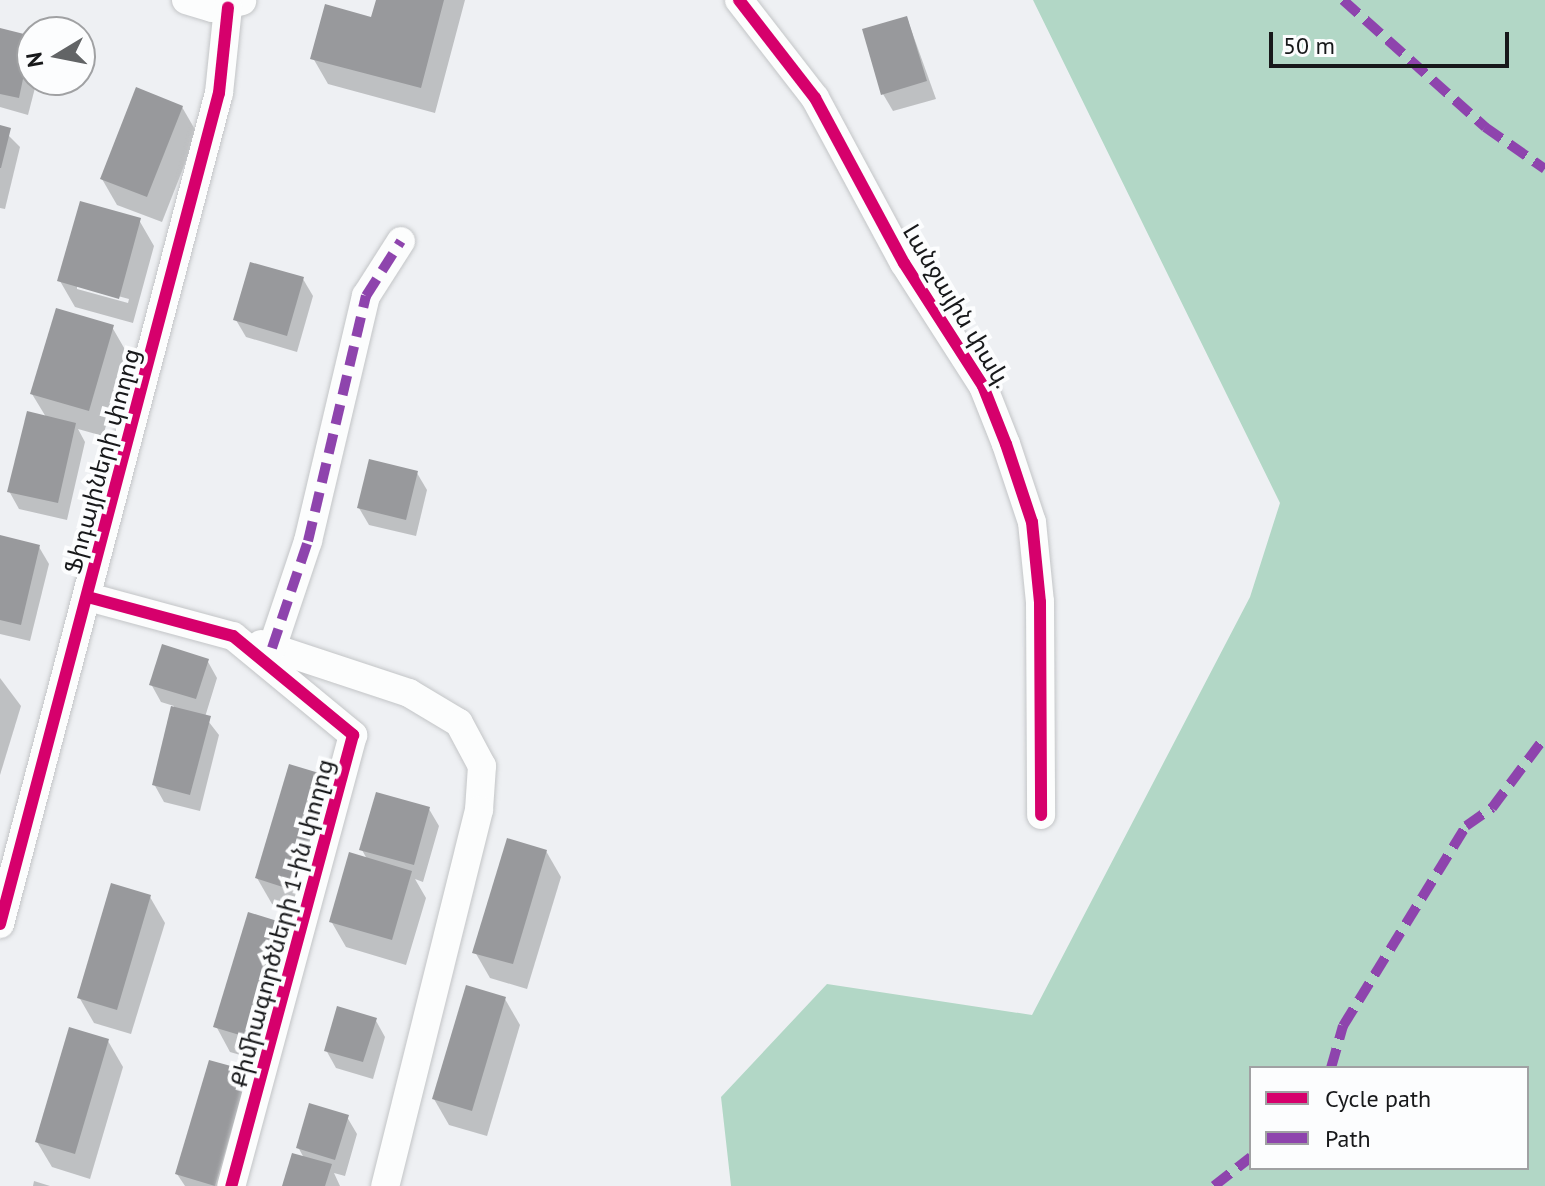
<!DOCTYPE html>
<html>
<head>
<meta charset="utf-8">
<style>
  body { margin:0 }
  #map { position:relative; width:1545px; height:1186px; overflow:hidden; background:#eef0f3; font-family:"PT Sans","Noto Sans Armenian",sans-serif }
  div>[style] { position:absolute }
  .forest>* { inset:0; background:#b2d7c6 }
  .shadow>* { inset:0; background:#0003 }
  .building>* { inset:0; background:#98999c }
  .roads { filter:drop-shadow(0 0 2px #c3c5c7) drop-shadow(0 0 2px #c3c5c7) }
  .street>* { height:28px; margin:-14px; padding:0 14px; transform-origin:14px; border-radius:14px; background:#fcfdfd }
  .quiet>* { height:10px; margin-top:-5px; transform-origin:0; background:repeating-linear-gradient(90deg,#8e44ad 0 20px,transparent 0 30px) }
  .cycleway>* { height:12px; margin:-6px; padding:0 6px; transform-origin:6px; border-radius:6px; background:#d6006c }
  span { translate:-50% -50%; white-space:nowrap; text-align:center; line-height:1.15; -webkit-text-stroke:8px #fcfdfe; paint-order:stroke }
  .street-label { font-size:24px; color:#17181a }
  .legend { position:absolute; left:1249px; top:1066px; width:280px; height:104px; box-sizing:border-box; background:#fcfdfe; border:2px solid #a0a1a3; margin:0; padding:10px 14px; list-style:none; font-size:24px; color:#17181a }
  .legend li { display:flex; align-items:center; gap:16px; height:40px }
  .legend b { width:40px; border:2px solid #a0a1a3 }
  .north { position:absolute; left:16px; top:16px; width:80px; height:80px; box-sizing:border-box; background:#fcfdfe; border:2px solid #a0a1a3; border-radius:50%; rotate:260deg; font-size:22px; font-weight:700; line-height:32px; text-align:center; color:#17181a }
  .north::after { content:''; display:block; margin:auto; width:28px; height:36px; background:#626466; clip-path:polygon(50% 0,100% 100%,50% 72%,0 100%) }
  .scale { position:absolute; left:1269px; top:32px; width:240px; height:36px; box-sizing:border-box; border:4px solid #17181a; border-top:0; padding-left:10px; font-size:24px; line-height:28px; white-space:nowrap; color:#17181a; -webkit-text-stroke:6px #fcfdfe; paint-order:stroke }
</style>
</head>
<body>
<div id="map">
  <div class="forest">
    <div style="clip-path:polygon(evenodd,1033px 0,1545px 0,1545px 1186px,731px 1186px,721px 1097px,827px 984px,1032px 1015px,1250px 597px,1280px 503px,1033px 0,1251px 1068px,1527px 1068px,1527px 1168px,1251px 1168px,1251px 1068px)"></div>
  </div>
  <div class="shadow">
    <div style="clip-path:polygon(378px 0,465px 0,435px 113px,328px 84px,313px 58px,373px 20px)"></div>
    <div style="clip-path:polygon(907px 18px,936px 99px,893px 111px,883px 94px)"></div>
    <div style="clip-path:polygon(0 30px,32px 38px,37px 80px,28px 115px,0 107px)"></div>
    <div style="clip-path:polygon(182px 107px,197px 133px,162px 222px,117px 205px,102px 179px)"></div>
    <div style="clip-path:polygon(0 127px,20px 147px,5px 209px,0 208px)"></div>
    <div style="clip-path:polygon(evenodd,139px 220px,154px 246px,133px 323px,75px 307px,60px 281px,139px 220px,77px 285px,129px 299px,128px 303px,77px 289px,77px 285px)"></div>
    <div style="clip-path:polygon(303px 279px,313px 296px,297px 352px,246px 337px,236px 320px)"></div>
    <div style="clip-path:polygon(112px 327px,127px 353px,103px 436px,78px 429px,85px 442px,67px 520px,19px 509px,9px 491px,46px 417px,32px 394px)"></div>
    <div style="clip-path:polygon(417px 473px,427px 490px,416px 536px,369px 525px,359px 508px)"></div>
    <div style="clip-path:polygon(0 537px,39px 547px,49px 564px,30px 641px,0 634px)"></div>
    <div style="clip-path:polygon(207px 660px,217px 678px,205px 717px,219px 735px,200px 811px,164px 802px,154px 784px,174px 706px,161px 702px,151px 684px)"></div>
    <div style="clip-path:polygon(0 678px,21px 706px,0 775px)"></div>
    <div style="clip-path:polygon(328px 778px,310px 916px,272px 904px,257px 878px)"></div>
    <div style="clip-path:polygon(429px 809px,439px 826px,423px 882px,415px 879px,426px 898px,406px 965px,346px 947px,331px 921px,367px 859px,362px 850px)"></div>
    <div style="clip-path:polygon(546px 851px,561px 877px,527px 989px,490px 978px,475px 952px)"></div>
    <div style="clip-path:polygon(150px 897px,165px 923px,131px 1034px,94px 1023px,79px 997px)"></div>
    <div style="clip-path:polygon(286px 926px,301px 952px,268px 1063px,230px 1052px,216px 1026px)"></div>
    <div style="clip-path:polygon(505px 999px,520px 1025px,487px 1136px,449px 1125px,434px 1099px)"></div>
    <div style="clip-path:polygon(375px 1019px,385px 1037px,373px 1079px,336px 1068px,326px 1050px)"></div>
    <div style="clip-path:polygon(108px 1041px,123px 1067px,90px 1179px,52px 1167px,37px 1142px)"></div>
    <div style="clip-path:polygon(248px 1073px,237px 1186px,185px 1186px,177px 1174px)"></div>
    <div style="clip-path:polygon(347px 1117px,357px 1134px,345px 1176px,334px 1173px,340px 1186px,284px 1186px,304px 1158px,298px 1147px)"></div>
    <div style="clip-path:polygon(34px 1181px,50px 1186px,33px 1186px)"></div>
  </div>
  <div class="building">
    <div style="clip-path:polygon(376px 0,444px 0,421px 88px,310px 59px,325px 4px,371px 17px)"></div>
    <div style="clip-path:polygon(907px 16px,927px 81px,881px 95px,862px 29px)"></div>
    <div style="clip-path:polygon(0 28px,32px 36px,19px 98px,0 94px)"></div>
    <div style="clip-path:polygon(136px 87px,183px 106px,147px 197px,100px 179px)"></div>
    <div style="clip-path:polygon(0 125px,11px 128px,1px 168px,0 168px)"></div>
    <div style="clip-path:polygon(80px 201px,141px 218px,119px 299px,57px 281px)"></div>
    <div style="clip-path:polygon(250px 262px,304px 277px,287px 336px,233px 320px)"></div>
    <div style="clip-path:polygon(56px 308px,114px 325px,89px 411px,30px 394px)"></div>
    <div style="clip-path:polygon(27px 411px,76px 423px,58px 503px,7px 492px)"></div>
    <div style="clip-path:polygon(369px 459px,418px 471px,406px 520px,357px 508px)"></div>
    <div style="clip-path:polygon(0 535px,40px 545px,21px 625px,0 620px)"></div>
    <div style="clip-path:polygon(162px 644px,209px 659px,196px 699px,149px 685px)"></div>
    <div style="clip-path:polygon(171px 706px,211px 716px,190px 795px,152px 785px)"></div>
    <div style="clip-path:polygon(289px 764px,329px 776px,295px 891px,255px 878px)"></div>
    <div style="clip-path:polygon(376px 792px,430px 807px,414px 865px,359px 850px)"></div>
    <div style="clip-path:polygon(507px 838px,547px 850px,513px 964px,472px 953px)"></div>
    <div style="clip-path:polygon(349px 852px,412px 871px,392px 940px,329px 922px)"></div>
    <div style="clip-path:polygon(111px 883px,151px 895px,117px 1010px,77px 998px)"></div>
    <div style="clip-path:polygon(248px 912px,287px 924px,253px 1039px,213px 1027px)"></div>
    <div style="clip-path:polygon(466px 985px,506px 997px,472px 1111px,432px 1099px)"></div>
    <div style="clip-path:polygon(337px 1006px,377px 1018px,363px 1062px,324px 1051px)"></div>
    <div style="clip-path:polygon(69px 1027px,109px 1039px,75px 1154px,35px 1142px)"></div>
    <div style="clip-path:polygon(209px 1060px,249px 1071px,215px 1186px,175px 1174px)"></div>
    <div style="clip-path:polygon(309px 1103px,349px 1115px,335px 1160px,296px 1148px)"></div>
    <div style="clip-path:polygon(292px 1153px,332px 1164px,325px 1186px,282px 1186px)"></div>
  </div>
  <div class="roads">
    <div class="street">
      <div style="left:186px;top:0;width:27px;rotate:17deg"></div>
      <div style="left:212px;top:8px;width:31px;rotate:-13deg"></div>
      <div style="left:739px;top:0;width:124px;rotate:52.2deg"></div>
      <div style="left:815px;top:98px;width:187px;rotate:61.7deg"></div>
      <div style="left:904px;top:263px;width:146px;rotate:57.3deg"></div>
      <div style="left:983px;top:386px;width:62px;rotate:68.4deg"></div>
      <div style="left:1006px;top:444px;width:82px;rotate:71.6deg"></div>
      <div style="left:1032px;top:522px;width:80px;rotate:84.3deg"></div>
      <div style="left:1040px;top:602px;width:213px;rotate:89.7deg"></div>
      <div style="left:88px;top:597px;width:150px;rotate:15.1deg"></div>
      <div style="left:233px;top:636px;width:156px;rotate:39.5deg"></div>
      <div style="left:353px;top:735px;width:467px;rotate:105.1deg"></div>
      <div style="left:261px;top:644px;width:156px;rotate:18.3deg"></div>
      <div style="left:409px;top:693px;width:58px;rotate:31deg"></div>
      <div style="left:459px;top:723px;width:49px;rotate:61.9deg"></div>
      <div style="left:482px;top:766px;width:44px;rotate:93.9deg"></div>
      <div style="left:479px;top:810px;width:388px;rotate:104deg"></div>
      <div style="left:272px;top:648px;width:113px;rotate:-71.4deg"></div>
      <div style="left:308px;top:541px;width:252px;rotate:-76.7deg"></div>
      <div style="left:366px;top:296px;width:65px;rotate:-57.5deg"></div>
      <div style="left:0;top:924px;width:859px;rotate:-75.24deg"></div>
      <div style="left:219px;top:93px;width:86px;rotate:-84deg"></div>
    </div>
  </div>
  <div class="quiet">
    <div style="left:1343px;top:0;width:191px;rotate:41.8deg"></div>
    <div style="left:1485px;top:127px;width:73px;rotate:35deg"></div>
    <div style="left:272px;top:648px;width:113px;rotate:-71.4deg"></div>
    <div style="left:308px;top:541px;width:252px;rotate:-76.7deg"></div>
    <div style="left:366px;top:296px;width:65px;rotate:-57.5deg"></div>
    <div style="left:1331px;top:1068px;width:44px;rotate:-74.1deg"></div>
    <div style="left:1343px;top:1026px;width:235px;rotate:-58.4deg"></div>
    <div style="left:1466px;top:826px;width:32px;rotate:-35deg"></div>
    <div style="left:1492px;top:808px;width:89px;rotate:-53.3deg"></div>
    <div style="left:1214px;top:1186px;width:47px;rotate:-38.1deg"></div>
  </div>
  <div class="cycleway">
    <div style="left:739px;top:0;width:124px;rotate:52.2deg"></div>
    <div style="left:815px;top:98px;width:187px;rotate:61.7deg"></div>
    <div style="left:904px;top:263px;width:146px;rotate:57.3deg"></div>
    <div style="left:983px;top:386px;width:62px;rotate:68.4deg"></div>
    <div style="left:1006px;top:444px;width:82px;rotate:71.6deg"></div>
    <div style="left:1032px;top:522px;width:80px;rotate:84.3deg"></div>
    <div style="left:1040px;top:602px;width:213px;rotate:89.7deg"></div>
    <div style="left:88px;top:597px;width:150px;rotate:15.1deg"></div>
    <div style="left:233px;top:636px;width:156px;rotate:39.5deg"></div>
    <div style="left:353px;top:735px;width:467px;rotate:105.1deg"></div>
    <div style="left:0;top:924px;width:859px;rotate:-75.24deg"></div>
    <div style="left:219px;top:93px;width:86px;rotate:-84deg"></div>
  </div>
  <div class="street-label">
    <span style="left:957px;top:306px;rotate:59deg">Լանջային փակ.</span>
    <span style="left:102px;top:461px;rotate:-75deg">Ֆիդայիների փողոց</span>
    <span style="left:282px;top:923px;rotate:-75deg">Քիմիագործների 1-ին փողոց</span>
  </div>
  <ul class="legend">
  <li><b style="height:10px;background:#d6006c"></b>Cycle path</li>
  <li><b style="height:10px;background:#8e44ad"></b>Path</li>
  </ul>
  <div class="north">N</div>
  <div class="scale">50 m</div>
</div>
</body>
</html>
